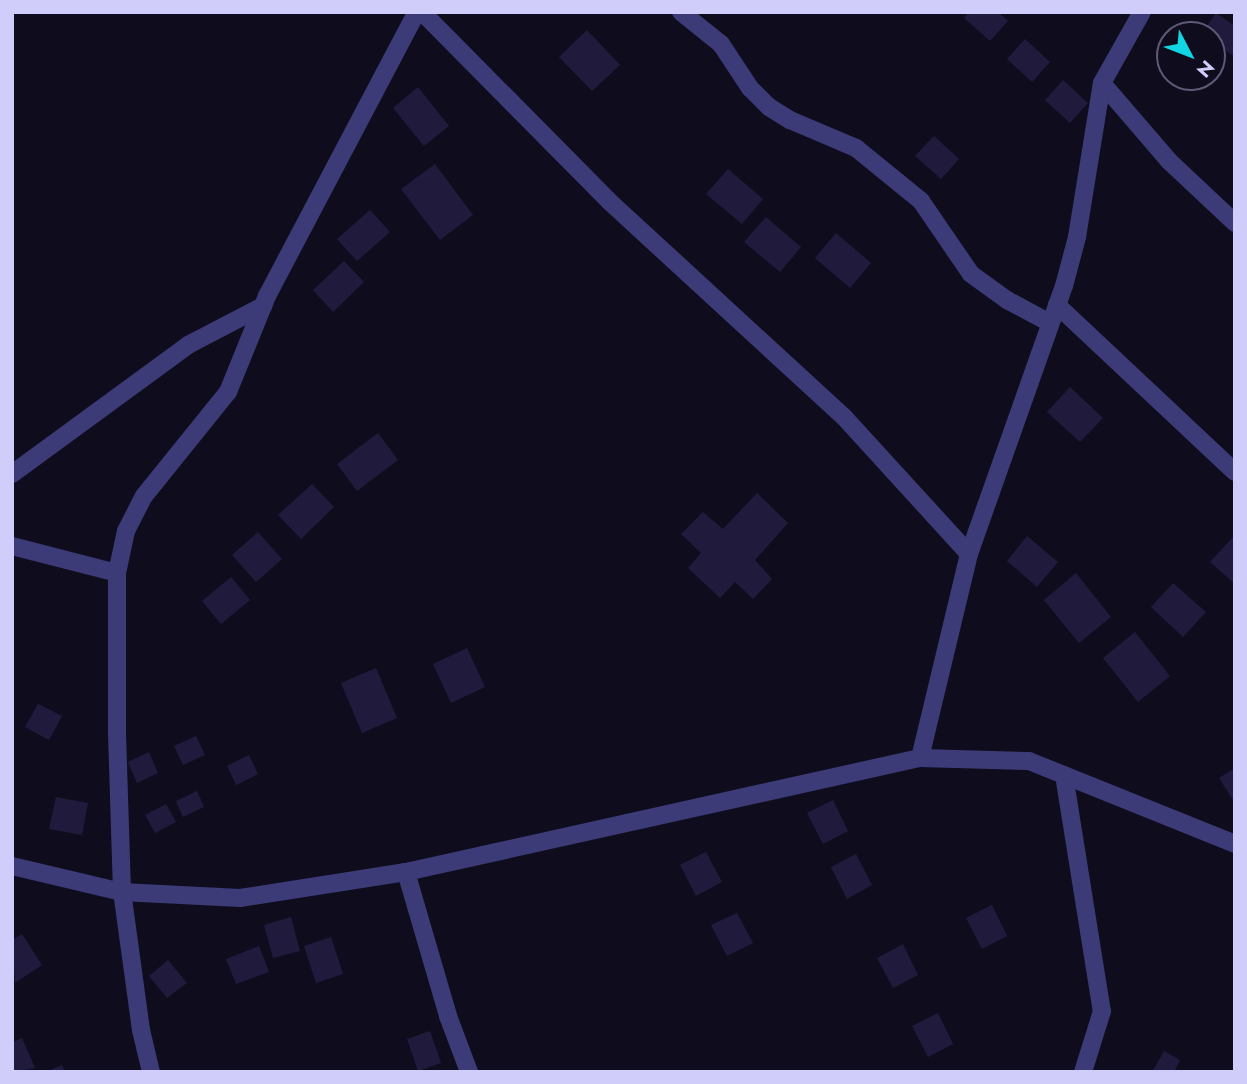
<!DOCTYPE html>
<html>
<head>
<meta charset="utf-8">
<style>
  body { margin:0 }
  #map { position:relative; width:1247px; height:1084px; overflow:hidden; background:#0f0d1d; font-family:Jost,sans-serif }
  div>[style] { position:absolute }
  .building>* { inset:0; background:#201b3c }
  .minor>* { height:18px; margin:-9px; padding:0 9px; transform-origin:9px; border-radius:9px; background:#3c3b78 }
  span { translate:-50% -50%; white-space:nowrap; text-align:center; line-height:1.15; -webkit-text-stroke:5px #0f0d1d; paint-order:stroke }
  .frame { position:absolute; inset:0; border:14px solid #d0cdfb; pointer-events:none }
  .north { position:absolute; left:1156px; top:21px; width:70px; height:70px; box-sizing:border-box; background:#0f0d1d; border:2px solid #5c5a76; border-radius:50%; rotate:132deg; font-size:19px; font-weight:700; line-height:28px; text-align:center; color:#d0cdfb }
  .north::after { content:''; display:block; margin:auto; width:24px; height:32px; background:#11d5e3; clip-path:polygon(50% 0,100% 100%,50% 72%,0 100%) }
</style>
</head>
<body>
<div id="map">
  <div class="building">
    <div style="clip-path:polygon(969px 12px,998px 12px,1008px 21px,990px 41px,964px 18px)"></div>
    <div style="clip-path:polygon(1216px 13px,1235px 26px,1235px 57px,1212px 41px,1212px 35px,1202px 33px)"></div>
    <div style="clip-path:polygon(587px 30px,620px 65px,592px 91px,559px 57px)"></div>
    <div style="clip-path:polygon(1025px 39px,1050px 62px,1032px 82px,1007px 59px)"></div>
    <div style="clip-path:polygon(1063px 80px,1088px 103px,1070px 123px,1045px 100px)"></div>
    <div style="clip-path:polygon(418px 87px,449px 126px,424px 146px,393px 108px)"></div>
    <div style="clip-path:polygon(934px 136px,959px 159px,941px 179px,915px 156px)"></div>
    <div style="clip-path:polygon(435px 164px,473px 215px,440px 240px,401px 189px)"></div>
    <div style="clip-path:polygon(728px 169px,763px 199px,742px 224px,706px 194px)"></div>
    <div style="clip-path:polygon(370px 210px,390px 232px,357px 261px,337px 239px)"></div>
    <div style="clip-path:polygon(766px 217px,801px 247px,780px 272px,744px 242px)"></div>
    <div style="clip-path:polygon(836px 233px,871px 263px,850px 288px,815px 258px)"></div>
    <div style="clip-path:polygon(344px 261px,364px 282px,333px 312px,313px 290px)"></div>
    <div style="clip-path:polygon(1070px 387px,1103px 418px,1080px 442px,1047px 412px)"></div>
    <div style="clip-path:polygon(378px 433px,398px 460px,357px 491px,337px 464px)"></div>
    <div style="clip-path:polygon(312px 484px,334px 507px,301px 539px,278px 515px)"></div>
    <div style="clip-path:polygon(757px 493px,788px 523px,755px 560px,772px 579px,753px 599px,735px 582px,720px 598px,688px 568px,701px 553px,681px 534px,703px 512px,723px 529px)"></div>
    <div style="clip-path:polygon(258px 532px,282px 559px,256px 582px,232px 555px)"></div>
    <div style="clip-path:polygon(1027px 536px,1058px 562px,1037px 587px,1007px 561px)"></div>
    <div style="clip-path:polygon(1233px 537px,1235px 539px,1235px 584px,1210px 562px)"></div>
    <div style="clip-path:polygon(1076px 573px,1111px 617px,1079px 643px,1044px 600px)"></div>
    <div style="clip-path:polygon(231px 577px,250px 600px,221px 624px,202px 601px)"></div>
    <div style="clip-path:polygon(1173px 583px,1206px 612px,1183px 637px,1151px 607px)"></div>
    <div style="clip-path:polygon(1135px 632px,1170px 676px,1138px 702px,1103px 658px)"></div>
    <div style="clip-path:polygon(467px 648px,485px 687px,451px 703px,433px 664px)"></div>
    <div style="clip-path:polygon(376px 668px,397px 718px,362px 733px,341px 683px)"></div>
    <div style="clip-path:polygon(38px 704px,62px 716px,49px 740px,25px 727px)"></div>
    <div style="clip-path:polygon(196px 736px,205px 755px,183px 765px,174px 746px)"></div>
    <div style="clip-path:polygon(149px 752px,158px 773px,137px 783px,128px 762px)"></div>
    <div style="clip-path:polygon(249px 755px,258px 774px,236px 785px,227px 766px)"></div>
    <div style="clip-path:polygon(1235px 768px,1235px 803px,1219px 778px)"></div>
    <div style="clip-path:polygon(197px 791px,204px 807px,183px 817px,176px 801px)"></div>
    <div style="clip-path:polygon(56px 797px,88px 803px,82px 835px,49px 829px)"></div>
    <div style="clip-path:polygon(833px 800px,848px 831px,823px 844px,807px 813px)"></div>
    <div style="clip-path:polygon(166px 804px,176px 822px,155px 833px,145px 815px)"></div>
    <div style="clip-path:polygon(706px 852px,722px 882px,696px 896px,680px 865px)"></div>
    <div style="clip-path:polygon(856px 854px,872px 885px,847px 899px,831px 867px)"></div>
    <div style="clip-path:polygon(992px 905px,1007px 936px,982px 949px,966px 918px)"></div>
    <div style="clip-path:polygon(737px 913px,753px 943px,727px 956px,711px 925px)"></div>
    <div style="clip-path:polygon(291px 917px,300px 951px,273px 958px,264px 925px)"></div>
    <div style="clip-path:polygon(22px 934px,42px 965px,15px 983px,12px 940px)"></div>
    <div style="clip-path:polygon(331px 937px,343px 974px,316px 983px,304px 946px)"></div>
    <div style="clip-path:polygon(903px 944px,918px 975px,893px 988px,877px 958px)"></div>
    <div style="clip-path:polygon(259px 946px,269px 972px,236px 984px,226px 959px)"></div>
    <div style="clip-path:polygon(168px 960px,187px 983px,167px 998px,149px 976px)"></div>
    <div style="clip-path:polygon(938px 1013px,953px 1044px,928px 1057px,912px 1026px)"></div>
    <div style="clip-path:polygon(430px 1031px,441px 1063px,418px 1071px,407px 1039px)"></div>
    <div style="clip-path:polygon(22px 1038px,35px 1068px,12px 1072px,12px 1042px)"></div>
    <div style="clip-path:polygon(1164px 1051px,1180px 1060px,1174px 1072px,1152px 1072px)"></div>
    <div style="clip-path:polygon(62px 1065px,65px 1072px,46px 1072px)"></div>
  </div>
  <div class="minor">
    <div style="left:422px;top:12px;width:267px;rotate:45.3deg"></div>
    <div style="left:610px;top:202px;width:318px;rotate:42.6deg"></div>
    <div style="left:844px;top:417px;width:185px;rotate:47.6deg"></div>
    <div style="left:681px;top:12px;width:51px;rotate:38.7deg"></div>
    <div style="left:721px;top:44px;width:53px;rotate:56.6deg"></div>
    <div style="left:750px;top:88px;width:27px;rotate:45deg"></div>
    <div style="left:769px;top:107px;width:25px;rotate:32deg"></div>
    <div style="left:790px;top:120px;width:72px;rotate:23deg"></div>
    <div style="left:856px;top:148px;width:84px;rotate:39.2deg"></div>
    <div style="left:921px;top:201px;width:88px;rotate:55.6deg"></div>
    <div style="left:971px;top:274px;width:44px;rotate:35.8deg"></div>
    <div style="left:1007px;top:300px;width:49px;rotate:28.1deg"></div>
    <div style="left:1102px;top:83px;width:103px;rotate:49.3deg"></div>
    <div style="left:1169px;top:161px;width:91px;rotate:43.2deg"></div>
    <div style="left:1057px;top:305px;width:244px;rotate:43.2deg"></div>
    <div style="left:12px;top:474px;width:218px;rotate:-36.2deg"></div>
    <div style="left:188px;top:345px;width:85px;rotate:-27.5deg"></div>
    <div style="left:12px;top:546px;width:108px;rotate:14.4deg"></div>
    <div style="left:920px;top:758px;width:210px;rotate:-76.5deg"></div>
    <div style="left:969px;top:554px;width:284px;rotate:-70.5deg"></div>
    <div style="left:1064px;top:286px;width:51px;rotate:-75.1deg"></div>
    <div style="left:1077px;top:237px;width:156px;rotate:-80.8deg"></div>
    <div style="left:1102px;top:83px;width:81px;rotate:-60.6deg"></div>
    <div style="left:1064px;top:775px;width:239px;rotate:80.9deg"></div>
    <div style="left:1102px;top:1011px;width:64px;rotate:107.3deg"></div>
    <div style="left:12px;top:866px;width:113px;rotate:13.3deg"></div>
    <div style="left:122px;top:892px;width:118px;rotate:2.9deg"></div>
    <div style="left:240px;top:898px;width:168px;rotate:-8.9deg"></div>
    <div style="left:406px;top:872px;width:526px;rotate:-12.51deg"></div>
    <div style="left:920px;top:758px;width:109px;rotate:1.6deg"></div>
    <div style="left:1029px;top:761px;width:222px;rotate:21.9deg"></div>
    <div style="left:406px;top:872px;width:150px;rotate:73.7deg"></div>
    <div style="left:448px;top:1016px;width:60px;rotate:69.4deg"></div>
    <div style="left:151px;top:1072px;width:43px;rotate:-103.4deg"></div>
    <div style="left:141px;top:1030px;width:139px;rotate:-97.8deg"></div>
    <div style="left:122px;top:892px;width:161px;rotate:-91.8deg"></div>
    <div style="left:117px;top:731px;width:158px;rotate:-90deg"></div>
    <div style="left:117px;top:573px;width:43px;rotate:-77.9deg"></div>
    <div style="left:126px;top:531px;width:39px;rotate:-63deg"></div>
    <div style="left:144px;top:496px;width:134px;rotate:-51.1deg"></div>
    <div style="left:228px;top:392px;width:104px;rotate:-67.9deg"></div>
    <div style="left:267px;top:296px;width:321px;rotate:-62.2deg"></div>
  </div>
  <div class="frame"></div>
  <div class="north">N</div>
</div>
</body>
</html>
